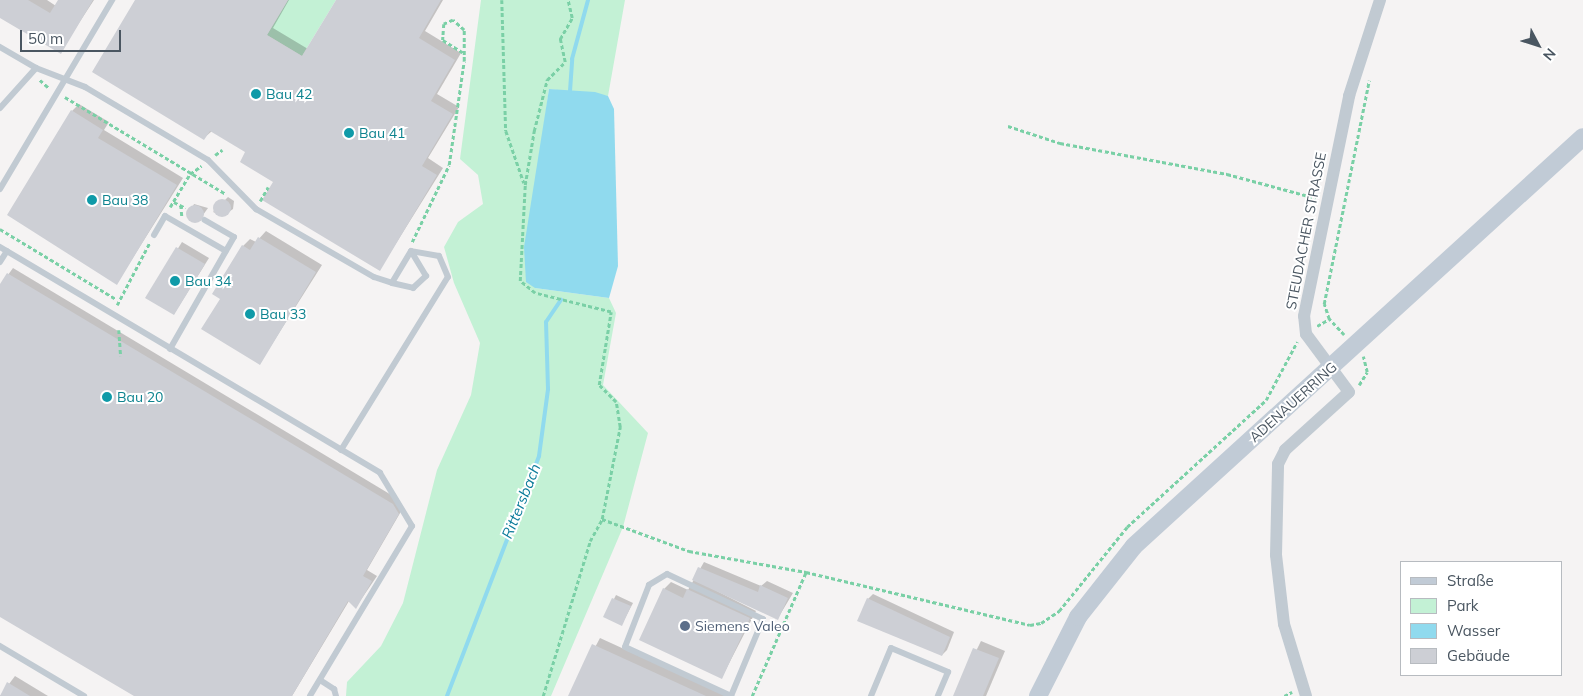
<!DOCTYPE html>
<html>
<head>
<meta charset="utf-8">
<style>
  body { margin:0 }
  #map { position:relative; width:1583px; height:696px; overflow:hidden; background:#f5f3f3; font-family:Mulish,sans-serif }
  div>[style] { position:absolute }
  .green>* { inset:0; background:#c3f1d5 }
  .water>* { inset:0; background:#90daee }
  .shadow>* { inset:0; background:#0003 }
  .stream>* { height:4px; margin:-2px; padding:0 2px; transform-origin:2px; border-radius:2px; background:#90daee }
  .building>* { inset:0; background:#cdcfd5 }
  .round { border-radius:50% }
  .path>* { height:2.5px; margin-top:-1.25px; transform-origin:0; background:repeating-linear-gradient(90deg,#7ad0a6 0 4px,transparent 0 6.5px) }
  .lane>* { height:6px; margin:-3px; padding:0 3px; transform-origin:3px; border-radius:3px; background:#c1cad2 }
  .street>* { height:12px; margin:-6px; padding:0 6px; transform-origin:6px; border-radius:6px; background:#c1cad2 }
  .secondary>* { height:18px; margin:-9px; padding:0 9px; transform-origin:9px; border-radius:9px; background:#c1cbd6 }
  .dots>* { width:14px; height:14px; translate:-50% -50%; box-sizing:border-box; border:2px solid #fff; border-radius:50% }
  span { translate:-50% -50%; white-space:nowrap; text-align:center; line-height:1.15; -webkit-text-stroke:4px #fff; paint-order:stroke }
  .culture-label { font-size:14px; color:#0d838f }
  .left { translate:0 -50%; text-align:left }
  .street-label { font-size:14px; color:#4a5661 }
  .service-label { font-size:14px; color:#4e5e75 }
  .water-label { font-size:15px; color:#0c7c9b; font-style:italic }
  .legend { position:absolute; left:1400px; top:561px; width:162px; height:115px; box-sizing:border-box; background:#fff; border:1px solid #b7bbc0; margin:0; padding:6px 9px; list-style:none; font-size:15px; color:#4a5661 }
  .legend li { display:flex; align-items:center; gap:10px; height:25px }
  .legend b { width:25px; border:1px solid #b7bbc0 }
  .north { position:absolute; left:1513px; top:20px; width:50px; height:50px; -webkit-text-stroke:4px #fff; paint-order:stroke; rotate:130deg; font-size:14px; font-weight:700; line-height:20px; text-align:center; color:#4a5661 }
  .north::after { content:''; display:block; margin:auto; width:18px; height:22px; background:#4a5661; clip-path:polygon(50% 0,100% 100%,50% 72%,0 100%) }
  .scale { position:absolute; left:20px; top:30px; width:101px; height:22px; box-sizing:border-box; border:2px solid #4a5661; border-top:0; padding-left:6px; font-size:15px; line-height:18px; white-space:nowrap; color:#4a5661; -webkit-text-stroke:4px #fff; paint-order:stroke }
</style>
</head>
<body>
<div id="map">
  <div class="green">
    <div style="clip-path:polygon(288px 0,336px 0,302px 56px,267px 35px)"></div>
    <div style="clip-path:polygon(481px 0,625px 0,608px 96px,549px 89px,537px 177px,535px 288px,609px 298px,616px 313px,603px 385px,648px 433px,623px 527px,551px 696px,346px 696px,347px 682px,381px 646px,403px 603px,437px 470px,471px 395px,480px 343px,454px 283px,444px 247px,458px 222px,483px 204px,478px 175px,460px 159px)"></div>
  </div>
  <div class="water">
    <div style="clip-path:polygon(549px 89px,595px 92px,608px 96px,614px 109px,618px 266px,609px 298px,535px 288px,526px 282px,524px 247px)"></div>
  </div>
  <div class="shadow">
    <div style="clip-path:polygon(0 0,47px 0,56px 6px,59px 0,94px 0,60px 52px,0 16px)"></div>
    <div style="clip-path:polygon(136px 0,289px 0,273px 28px,308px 49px,338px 0,443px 0,425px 31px,461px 53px,437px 94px,459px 107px,428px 158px,443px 168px,380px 269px,247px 152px,212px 131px,204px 138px)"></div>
    <div style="clip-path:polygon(79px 104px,109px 122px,104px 130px,183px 178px,117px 283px,72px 111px)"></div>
    <div style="clip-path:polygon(228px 197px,234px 201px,233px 209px,223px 216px,213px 212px)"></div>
    <div style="clip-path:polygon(194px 204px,208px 208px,198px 222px,188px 217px)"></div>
    <div style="clip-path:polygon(266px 231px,322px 265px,260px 363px,222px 298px,243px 246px,250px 239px,256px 242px)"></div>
    <div style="clip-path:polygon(182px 242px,209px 258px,174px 314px,147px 298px)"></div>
    <div style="clip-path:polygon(13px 268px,398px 499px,403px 508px,367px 570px,377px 576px,356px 607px,349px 601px,292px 696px,137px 696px,0 616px,0 286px)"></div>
    <div style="clip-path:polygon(704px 562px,761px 586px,767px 581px,793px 593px,778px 618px,713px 589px,756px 611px,722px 677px,664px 589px,671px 582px,688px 590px)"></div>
    <div style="clip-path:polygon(873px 594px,954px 632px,947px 650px,942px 655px,868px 599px)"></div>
    <div style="clip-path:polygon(616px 595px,633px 603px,622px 624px,605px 617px)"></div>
    <div style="clip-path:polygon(600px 638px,727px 696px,569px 696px)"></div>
    <div style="clip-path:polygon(981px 641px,1005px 651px,986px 696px,954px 696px)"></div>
    <div style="clip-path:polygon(15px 676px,48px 696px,0 696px)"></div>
  </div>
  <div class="stream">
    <div style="left:570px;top:91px;width:32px;rotate:-86deg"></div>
    <div style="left:572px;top:59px;width:61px;rotate:-74.8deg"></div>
    <div style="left:447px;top:696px;width:257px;rotate:-69deg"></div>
    <div style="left:539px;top:456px;width:68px;rotate:-82.3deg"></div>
    <div style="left:548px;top:389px;width:67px;rotate:-91.7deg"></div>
    <div style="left:546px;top:322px;width:27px;rotate:-56deg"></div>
  </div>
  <div class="building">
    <div style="clip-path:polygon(0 0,28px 0,50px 13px,58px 0,93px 0,61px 54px,0 18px)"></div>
    <div style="clip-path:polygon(135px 0,288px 0,267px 35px,302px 56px,336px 0,441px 0,419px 38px,455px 60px,431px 101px,453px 114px,422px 166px,437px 175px,380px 271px,262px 200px,273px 182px,240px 162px,245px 152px,210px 131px,204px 140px,92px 72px)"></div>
    <div style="clip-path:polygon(71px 110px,103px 130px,98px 138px,177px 185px,117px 285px,7px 215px)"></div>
    <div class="round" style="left:213px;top:199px;width:18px;height:18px"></div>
    <div class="round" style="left:186px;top:205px;width:18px;height:18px"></div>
    <div style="clip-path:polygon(258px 237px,316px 272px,260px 365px,201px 329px,220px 299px,212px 294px,242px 245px,250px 250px)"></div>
    <div style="clip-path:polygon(176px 247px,205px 264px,174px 315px,145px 298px)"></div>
    <div style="clip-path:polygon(7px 273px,393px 504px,399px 514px,363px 576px,372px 581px,356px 609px,348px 601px,292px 696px,134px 696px,0 617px,0 284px)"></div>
    <div style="clip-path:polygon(698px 567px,758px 592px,760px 585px,788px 598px,778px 620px,692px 580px)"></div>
    <div style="clip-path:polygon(663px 588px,683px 598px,687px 589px,750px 618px,722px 679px,639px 640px)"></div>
    <div style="clip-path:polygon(612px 598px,631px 606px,622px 626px,603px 617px)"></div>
    <div style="clip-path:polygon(867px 598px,950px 637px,942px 656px,857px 621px)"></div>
    <div style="clip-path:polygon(592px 644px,706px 696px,568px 696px)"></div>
    <div style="clip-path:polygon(973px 648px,999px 658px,983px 696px,953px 696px)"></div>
    <div style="clip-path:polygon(7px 682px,30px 696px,0 696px)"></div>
  </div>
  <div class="path">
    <div style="left:502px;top:0;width:131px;rotate:88.3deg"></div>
    <div style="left:506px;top:131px;width:55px;rotate:70.9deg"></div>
    <div style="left:40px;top:80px;width:12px;rotate:42deg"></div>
    <div style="left:65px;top:97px;width:188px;rotate:31.1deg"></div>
    <div style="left:1008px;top:126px;width:55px;rotate:18.1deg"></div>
    <div style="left:1060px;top:143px;width:170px;rotate:10.5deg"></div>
    <div style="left:1227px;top:174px;width:92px;rotate:15.1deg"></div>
    <div style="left:215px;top:155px;width:9px;rotate:-36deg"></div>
    <div style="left:260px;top:201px;width:16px;rotate:-60deg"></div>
    <div style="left:174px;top:202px;width:13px;rotate:27deg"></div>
    <div style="left:181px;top:205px;width:11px;rotate:85deg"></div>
    <div style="left:170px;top:207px;width:39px;rotate:-59deg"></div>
    <div style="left:190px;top:174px;width:14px;rotate:-36deg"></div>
    <div style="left:0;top:229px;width:135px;rotate:31.1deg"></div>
    <div style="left:412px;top:242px;width:85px;rotate:-64.3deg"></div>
    <div style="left:449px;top:165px;width:105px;rotate:-81.8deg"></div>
    <div style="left:464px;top:61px;width:31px;rotate:-90deg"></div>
    <div style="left:464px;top:30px;width:15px;rotate:-138deg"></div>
    <div style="left:453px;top:20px;width:10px;rotate:156deg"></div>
    <div style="left:444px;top:24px;width:16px;rotate:94deg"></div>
    <div style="left:443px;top:40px;width:25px;rotate:32deg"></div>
    <div style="left:117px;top:305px;width:71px;rotate:-62.4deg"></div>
    <div style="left:1317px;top:326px;width:14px;rotate:-30deg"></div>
    <div style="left:119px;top:330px;width:26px;rotate:86deg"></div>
    <div style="left:1344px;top:335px;width:22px;rotate:-133deg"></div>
    <div style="left:1329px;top:319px;width:16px;rotate:-108deg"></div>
    <div style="left:1324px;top:304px;width:228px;rotate:-78.6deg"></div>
    <div style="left:1359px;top:385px;width:15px;rotate:-58deg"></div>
    <div style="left:1367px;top:372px;width:16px;rotate:-104deg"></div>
    <div style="left:602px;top:519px;width:93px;rotate:20.2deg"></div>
    <div style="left:689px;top:551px;width:119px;rotate:10.2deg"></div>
    <div style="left:806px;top:572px;width:230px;rotate:13.3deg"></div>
    <div style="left:1030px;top:625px;width:11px;rotate:-10deg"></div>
    <div style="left:1041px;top:623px;width:22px;rotate:-34deg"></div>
    <div style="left:1059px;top:611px;width:108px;rotate:-51deg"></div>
    <div style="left:1127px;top:527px;width:188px;rotate:-42.4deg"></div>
    <div style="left:1266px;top:400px;width:66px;rotate:-61.9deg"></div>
    <div style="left:543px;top:696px;width:162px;rotate:-73.1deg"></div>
    <div style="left:590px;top:541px;width:25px;rotate:-61deg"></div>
    <div style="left:602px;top:519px;width:94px;rotate:-78.9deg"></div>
    <div style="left:620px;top:427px;width:25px;rotate:-99deg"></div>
    <div style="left:616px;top:402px;width:24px;rotate:-135deg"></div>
    <div style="left:599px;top:385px;width:74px;rotate:-80.7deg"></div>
    <div style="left:611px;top:312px;width:78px;rotate:-166deg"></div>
    <div style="left:535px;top:293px;width:19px;rotate:-141deg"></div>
    <div style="left:520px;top:281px;width:96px;rotate:-87deg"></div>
    <div style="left:525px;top:185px;width:55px;rotate:-80.5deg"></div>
    <div style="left:534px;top:131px;width:53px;rotate:-75.7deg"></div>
    <div style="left:547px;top:80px;width:25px;rotate:-45deg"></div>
    <div style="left:565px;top:62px;width:24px;rotate:-102deg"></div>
    <div style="left:560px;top:39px;width:24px;rotate:-60deg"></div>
    <div style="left:572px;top:18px;width:18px;rotate:-103deg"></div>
    <div style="left:752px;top:696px;width:135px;rotate:-66.5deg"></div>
    <div style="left:1284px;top:696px;width:9px;rotate:-27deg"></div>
  </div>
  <div class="lane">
    <div style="left:0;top:47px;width:42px;rotate:30.3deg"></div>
    <div style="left:36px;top:68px;width:53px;rotate:21.2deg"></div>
    <div style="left:85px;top:87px;width:143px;rotate:30.7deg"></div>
    <div style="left:208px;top:160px;width:69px;rotate:45.6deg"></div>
    <div style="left:256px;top:209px;width:136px;rotate:30deg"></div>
    <div style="left:374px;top:277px;width:19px;rotate:18deg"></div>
    <div style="left:0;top:108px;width:54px;rotate:-48deg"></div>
    <div style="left:0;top:189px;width:220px;rotate:-59.3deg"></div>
    <div style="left:154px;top:235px;width:22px;rotate:-60deg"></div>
    <div style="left:165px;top:216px;width:70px;rotate:29.8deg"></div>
    <div style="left:0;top:247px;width:442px;rotate:30.7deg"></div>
    <div style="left:380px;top:473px;width:62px;rotate:58.9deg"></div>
    <div style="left:412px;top:526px;width:198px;rotate:121deg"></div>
    <div style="left:0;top:262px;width:13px;rotate:-58deg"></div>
    <div style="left:170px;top:349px;width:129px;rotate:-60.3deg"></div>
    <div style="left:234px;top:237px;width:34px;rotate:-150deg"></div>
    <div style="left:341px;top:450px;width:203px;rotate:-58.3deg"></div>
    <div style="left:448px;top:277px;width:23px;rotate:-113deg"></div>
    <div style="left:439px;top:256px;width:28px;rotate:-170deg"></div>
    <div style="left:411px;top:251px;width:37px;rotate:121deg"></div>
    <div style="left:392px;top:283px;width:22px;rotate:13deg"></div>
    <div style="left:413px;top:288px;width:18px;rotate:-43deg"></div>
    <div style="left:426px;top:276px;width:29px;rotate:-121deg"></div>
    <div style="left:0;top:646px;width:98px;rotate:30.8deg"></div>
    <div style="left:320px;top:680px;width:17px;rotate:33deg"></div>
    <div style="left:334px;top:689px;width:7px;rotate:74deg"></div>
    <div style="left:731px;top:696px;width:83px;rotate:-67.4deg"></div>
    <div style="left:763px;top:619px;width:106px;rotate:-154.9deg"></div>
    <div style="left:667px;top:574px;width:21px;rotate:149deg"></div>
    <div style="left:649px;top:585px;width:66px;rotate:111.2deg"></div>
    <div style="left:625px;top:647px;width:117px;rotate:24.8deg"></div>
    <div style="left:871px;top:696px;width:52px;rotate:-67.4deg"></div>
    <div style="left:891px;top:648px;width:62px;rotate:22.8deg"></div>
    <div style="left:948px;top:672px;width:26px;rotate:113deg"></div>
  </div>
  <div class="street">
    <div style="left:1306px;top:696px;width:75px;rotate:-107deg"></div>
    <div style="left:1284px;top:624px;width:69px;rotate:-96.6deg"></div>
    <div style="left:1276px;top:555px;width:91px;rotate:-88.7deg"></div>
    <div style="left:1278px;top:464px;width:16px;rotate:-63deg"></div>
    <div style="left:1285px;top:450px;width:86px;rotate:-42.2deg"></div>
    <div style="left:1349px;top:392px;width:72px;rotate:-126.6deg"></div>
    <div style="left:1306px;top:334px;width:18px;rotate:-96deg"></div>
    <div style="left:1304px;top:316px;width:225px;rotate:-78.4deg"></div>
    <div style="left:1349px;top:96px;width:101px;rotate:-72.1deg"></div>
  </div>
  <div class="secondary">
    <div style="left:1038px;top:696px;width:89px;rotate:-63.1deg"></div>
    <div style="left:1078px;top:617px;width:90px;rotate:-51.7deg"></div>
    <div style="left:1134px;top:546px;width:607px;rotate:-42.33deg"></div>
  </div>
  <div class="dots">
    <div style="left:256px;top:94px;background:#0f9aa8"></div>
    <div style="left:349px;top:133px;background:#0f9aa8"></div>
    <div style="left:92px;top:200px;background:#0f9aa8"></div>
    <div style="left:175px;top:281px;background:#0f9aa8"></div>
    <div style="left:250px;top:314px;background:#0f9aa8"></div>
    <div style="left:107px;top:397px;background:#0f9aa8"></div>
    <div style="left:685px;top:626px;background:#5c6f8a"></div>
  </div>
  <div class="culture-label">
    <span class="left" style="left:266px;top:94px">Bau 42</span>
    <span class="left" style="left:359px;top:133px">Bau 41</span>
    <span class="left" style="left:102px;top:200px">Bau 38</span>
    <span class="left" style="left:185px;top:281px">Bau 34</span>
    <span class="left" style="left:260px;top:314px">Bau 33</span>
    <span class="left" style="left:117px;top:397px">Bau 20</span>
  </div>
  <div class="street-label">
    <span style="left:1306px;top:231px;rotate:-79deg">STEUDACHER STRASSE</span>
    <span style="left:1293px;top:402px;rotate:-42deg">ADENAUERRING</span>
  </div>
  <div class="service-label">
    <span class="left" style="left:695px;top:626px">Siemens Valeo</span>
  </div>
  <div class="water-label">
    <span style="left:521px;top:501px;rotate:-68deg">Rittersbach</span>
  </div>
  <ul class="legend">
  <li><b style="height:6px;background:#c1cbd6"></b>Straße</li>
  <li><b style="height:14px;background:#c3f1d5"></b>Park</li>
  <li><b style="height:14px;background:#90daee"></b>Wasser</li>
  <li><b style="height:14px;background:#cdcfd5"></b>Gebäude</li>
  </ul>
  <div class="north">N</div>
  <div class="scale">50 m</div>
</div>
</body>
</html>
